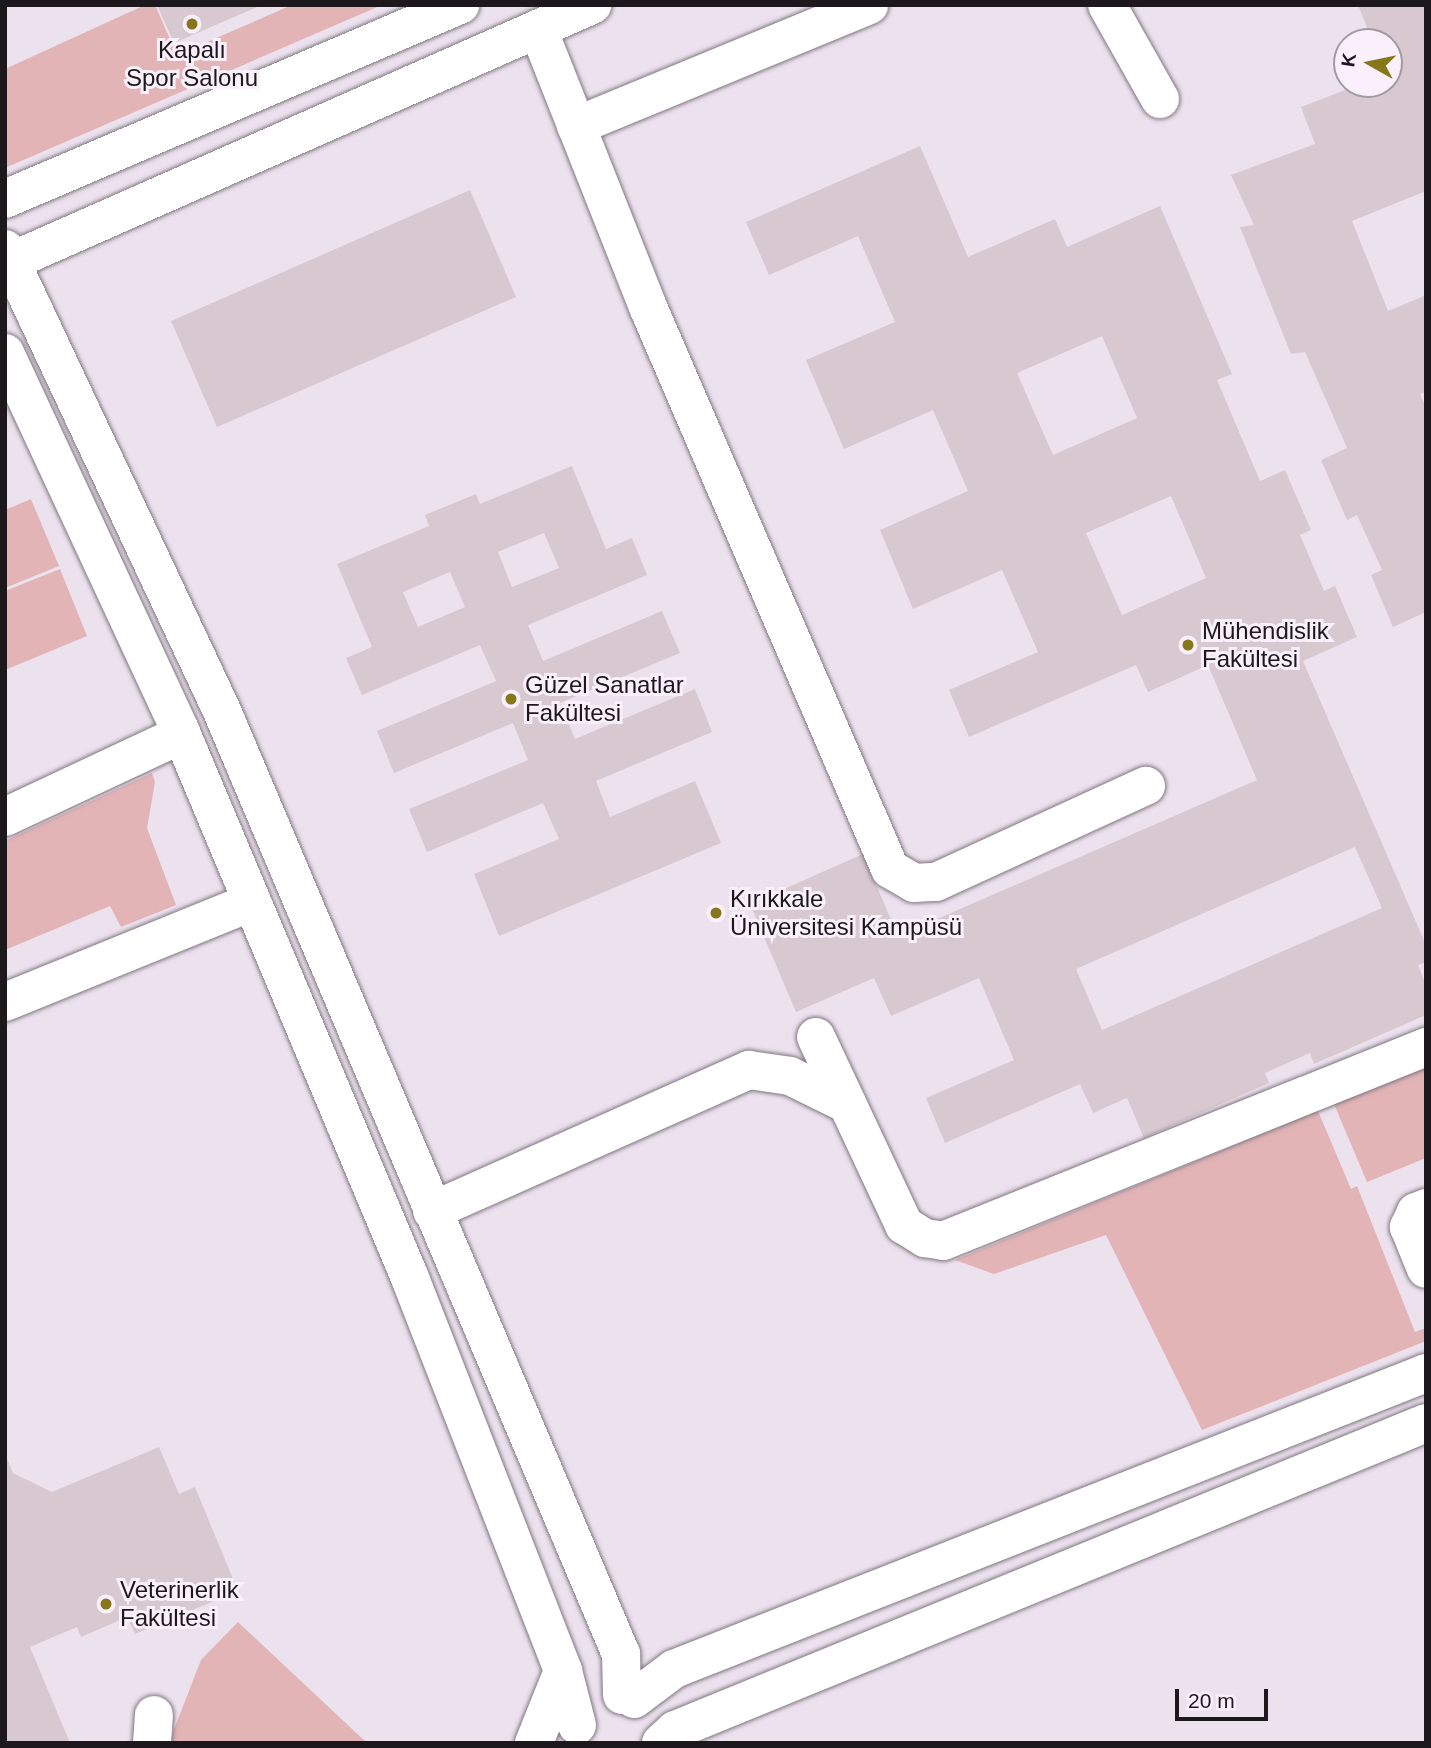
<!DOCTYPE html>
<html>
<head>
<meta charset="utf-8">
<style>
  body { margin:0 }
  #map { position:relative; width:1431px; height:1748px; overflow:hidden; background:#ece2ee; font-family:Arial,sans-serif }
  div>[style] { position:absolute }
  .green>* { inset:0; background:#e2b4b6 }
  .building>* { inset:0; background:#d8c9d0 }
  .roads { filter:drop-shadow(0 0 2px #807781) drop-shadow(0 0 2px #807781) }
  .minor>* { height:38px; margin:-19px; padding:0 19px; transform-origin:19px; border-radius:19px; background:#fff }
  .dots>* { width:19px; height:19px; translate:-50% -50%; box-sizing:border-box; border:4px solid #faf0fb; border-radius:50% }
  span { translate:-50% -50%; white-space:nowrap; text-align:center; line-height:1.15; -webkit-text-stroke:6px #faf0fb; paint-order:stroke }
  .poi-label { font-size:24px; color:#1c181c }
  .left { translate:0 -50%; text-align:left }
  .frame { position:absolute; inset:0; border:7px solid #1c181c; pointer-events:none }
  .north { position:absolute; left:1333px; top:28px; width:70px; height:70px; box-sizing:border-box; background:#faf0fb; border:2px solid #a19aa2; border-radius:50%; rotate:279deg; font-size:19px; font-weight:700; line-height:28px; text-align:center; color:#1c181c }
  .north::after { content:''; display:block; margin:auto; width:24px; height:32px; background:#87771a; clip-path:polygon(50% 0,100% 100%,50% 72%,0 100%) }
  .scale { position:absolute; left:1175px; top:1689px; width:93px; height:32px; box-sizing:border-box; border:4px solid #1c181c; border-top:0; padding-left:9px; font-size:21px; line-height:24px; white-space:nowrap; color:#1c181c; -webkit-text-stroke:5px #faf0fb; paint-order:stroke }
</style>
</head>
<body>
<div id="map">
  <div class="green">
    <div style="clip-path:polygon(145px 5px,155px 5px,177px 55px,292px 5px,382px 5px,5px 168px,5px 69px)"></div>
    <div style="clip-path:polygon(31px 499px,59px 566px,5px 588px,5px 510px)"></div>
    <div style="clip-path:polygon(60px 569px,87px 636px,5px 670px,5px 591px)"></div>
    <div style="clip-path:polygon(152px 773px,155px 782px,147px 828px,176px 905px,121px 927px,110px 906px,5px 950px,5px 841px)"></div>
    <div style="clip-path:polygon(1426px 1066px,1426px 1158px,1367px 1182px,1334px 1104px)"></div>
    <div style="clip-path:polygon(1318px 1111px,1351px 1189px,1357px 1186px,1415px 1332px,1426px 1328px,1426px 1341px,1202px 1430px,1106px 1235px,994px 1274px,955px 1260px)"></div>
    <div style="clip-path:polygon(238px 1622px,367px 1743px,173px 1743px,171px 1737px,201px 1660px)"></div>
  </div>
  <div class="building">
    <div style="clip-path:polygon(157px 5px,262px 5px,174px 43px)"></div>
    <div style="clip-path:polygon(1358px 5px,1426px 5px,1426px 191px,1352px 221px,1388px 311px,1426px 295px,1426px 392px,1420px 394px,1426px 407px,1426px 612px,1393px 627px,1371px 575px,1382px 570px,1357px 515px,1347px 520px,1321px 460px,1347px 448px,1305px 352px,1291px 354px,1240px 227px,1254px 225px,1231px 175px,1315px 144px,1301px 107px,1361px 84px,1389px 84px,1389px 42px,1373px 42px)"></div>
    <div style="clip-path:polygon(evenodd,920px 146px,968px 257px,1055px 219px,1067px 247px,1160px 206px,1232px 374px,1217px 380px,1260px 481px,1285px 470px,1311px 530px,1300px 535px,1324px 591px,1335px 586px,1357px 637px,1303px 661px,1426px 945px,1426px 962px,1418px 965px,1426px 985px,1426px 1015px,1314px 1064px,1310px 1053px,1265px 1073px,1269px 1083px,1144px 1138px,1127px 1098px,1093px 1113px,1080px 1084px,945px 1143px,926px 1098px,1014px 1060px,979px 978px,891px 1016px,874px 978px,796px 1012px,750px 904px,863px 854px,898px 936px,1257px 780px,1208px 665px,1148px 692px,1136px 665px,969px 737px,949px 690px,1038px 652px,1002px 570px,913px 609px,880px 530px,968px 491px,933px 410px,844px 449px,806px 360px,895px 322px,858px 236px,769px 275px,746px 222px,920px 146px,1102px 336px,1137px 418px,1053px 455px,1017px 373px,1102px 336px,920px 146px,1171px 496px,1206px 578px,1122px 615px,1086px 533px,1171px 496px,920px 146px,1355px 847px,1382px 908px,1102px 1030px,1076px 969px,1355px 847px)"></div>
    <div style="clip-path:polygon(470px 190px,516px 297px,217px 427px,171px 321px)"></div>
    <div style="clip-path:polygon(evenodd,572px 466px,606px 549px,632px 538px,647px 575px,528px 625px,543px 661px,662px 611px,680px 653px,560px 703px,575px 739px,695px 689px,712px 732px,596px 781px,610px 817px,695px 781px,721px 843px,499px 936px,474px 874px,559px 839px,543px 803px,427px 852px,409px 809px,528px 760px,513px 723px,394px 773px,377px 731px,496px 681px,480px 645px,362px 695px,346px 658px,372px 647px,337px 564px,429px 526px,425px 515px,476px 494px,480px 504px,572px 466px,544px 533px,559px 568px,512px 587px,498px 552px,544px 533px,572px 466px,450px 572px,465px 607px,418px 627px,403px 592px,450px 572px)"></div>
    <div style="clip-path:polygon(159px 1447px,179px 1494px,195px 1487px,238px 1591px,135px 1634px,127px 1617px,81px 1637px,77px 1627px,30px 1647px,70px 1743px,5px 1743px,5px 1454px,13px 1473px,52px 1492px)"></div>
  </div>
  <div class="roads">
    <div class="minor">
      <div style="left:1107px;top:5px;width:108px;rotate:60.6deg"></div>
      <div style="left:538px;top:29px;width:299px;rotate:68.4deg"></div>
      <div style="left:648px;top:307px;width:612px;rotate:66.7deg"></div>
      <div style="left:890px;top:869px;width:28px;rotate:30deg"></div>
      <div style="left:914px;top:883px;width:22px;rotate:-3deg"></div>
      <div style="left:936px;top:882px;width:231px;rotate:-24.6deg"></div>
      <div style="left:576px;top:126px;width:317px;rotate:-22.4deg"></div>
      <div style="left:5px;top:199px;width:495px;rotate:-23.1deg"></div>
      <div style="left:5px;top:249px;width:510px;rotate:64.84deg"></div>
      <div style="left:222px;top:711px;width:1024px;rotate:67.07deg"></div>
      <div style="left:621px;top:1654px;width:41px;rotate:88.6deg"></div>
      <div style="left:5px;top:264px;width:642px;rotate:-23.81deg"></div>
      <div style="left:5px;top:353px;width:416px;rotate:65.1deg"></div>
      <div style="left:180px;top:730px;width:594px;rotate:67.23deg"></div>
      <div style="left:410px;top:1278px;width:422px;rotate:68.7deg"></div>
      <div style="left:563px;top:1671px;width:56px;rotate:75.5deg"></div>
      <div style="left:5px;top:817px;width:195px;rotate:-25.1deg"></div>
      <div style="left:5px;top:1002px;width:266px;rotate:-22.1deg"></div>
      <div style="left:816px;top:1037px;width:208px;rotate:64.9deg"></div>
      <div style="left:904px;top:1225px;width:25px;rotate:32deg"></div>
      <div style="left:925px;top:1238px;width:18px;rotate:9deg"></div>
      <div style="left:943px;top:1241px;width:521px;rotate:-21.88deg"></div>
      <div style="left:1426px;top:1208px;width:11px;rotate:158deg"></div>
      <div style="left:1416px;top:1212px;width:17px;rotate:115deg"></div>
      <div style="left:1409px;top:1227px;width:45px;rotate:68deg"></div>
      <div style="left:432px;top:1211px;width:347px;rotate:-24deg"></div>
      <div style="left:749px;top:1070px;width:41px;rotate:8.3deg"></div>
      <div style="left:790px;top:1076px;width:64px;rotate:26.2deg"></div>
      <div style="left:634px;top:1699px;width:50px;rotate:-36.9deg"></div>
      <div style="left:674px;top:1669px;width:808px;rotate:-21.49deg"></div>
      <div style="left:152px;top:1743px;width:28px;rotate:-86deg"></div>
      <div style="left:534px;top:1743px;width:78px;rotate:-68.1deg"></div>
      <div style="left:661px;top:1743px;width:19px;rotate:-43deg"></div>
      <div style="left:675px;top:1730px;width:811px;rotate:-22.23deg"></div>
    </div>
  </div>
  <div class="dots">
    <div style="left:192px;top:24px;background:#87771a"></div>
    <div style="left:1188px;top:645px;background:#87771a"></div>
    <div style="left:511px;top:699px;background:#87771a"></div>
    <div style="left:716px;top:913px;background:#87771a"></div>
    <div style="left:106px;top:1604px;background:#87771a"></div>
  </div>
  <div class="poi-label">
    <span style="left:192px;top:64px">Kapalı<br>Spor Salonu</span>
    <span class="left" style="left:1202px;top:645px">Mühendislik<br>Fakültesi</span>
    <span class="left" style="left:525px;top:699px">Güzel Sanatlar<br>Fakültesi</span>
    <span class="left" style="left:730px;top:913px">Kırıkkale<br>Üniversitesi Kampüsü</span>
    <span class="left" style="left:120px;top:1604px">Veterinerlik<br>Fakültesi</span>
  </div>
  <div class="frame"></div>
  <div class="north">K</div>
  <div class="scale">20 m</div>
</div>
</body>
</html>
